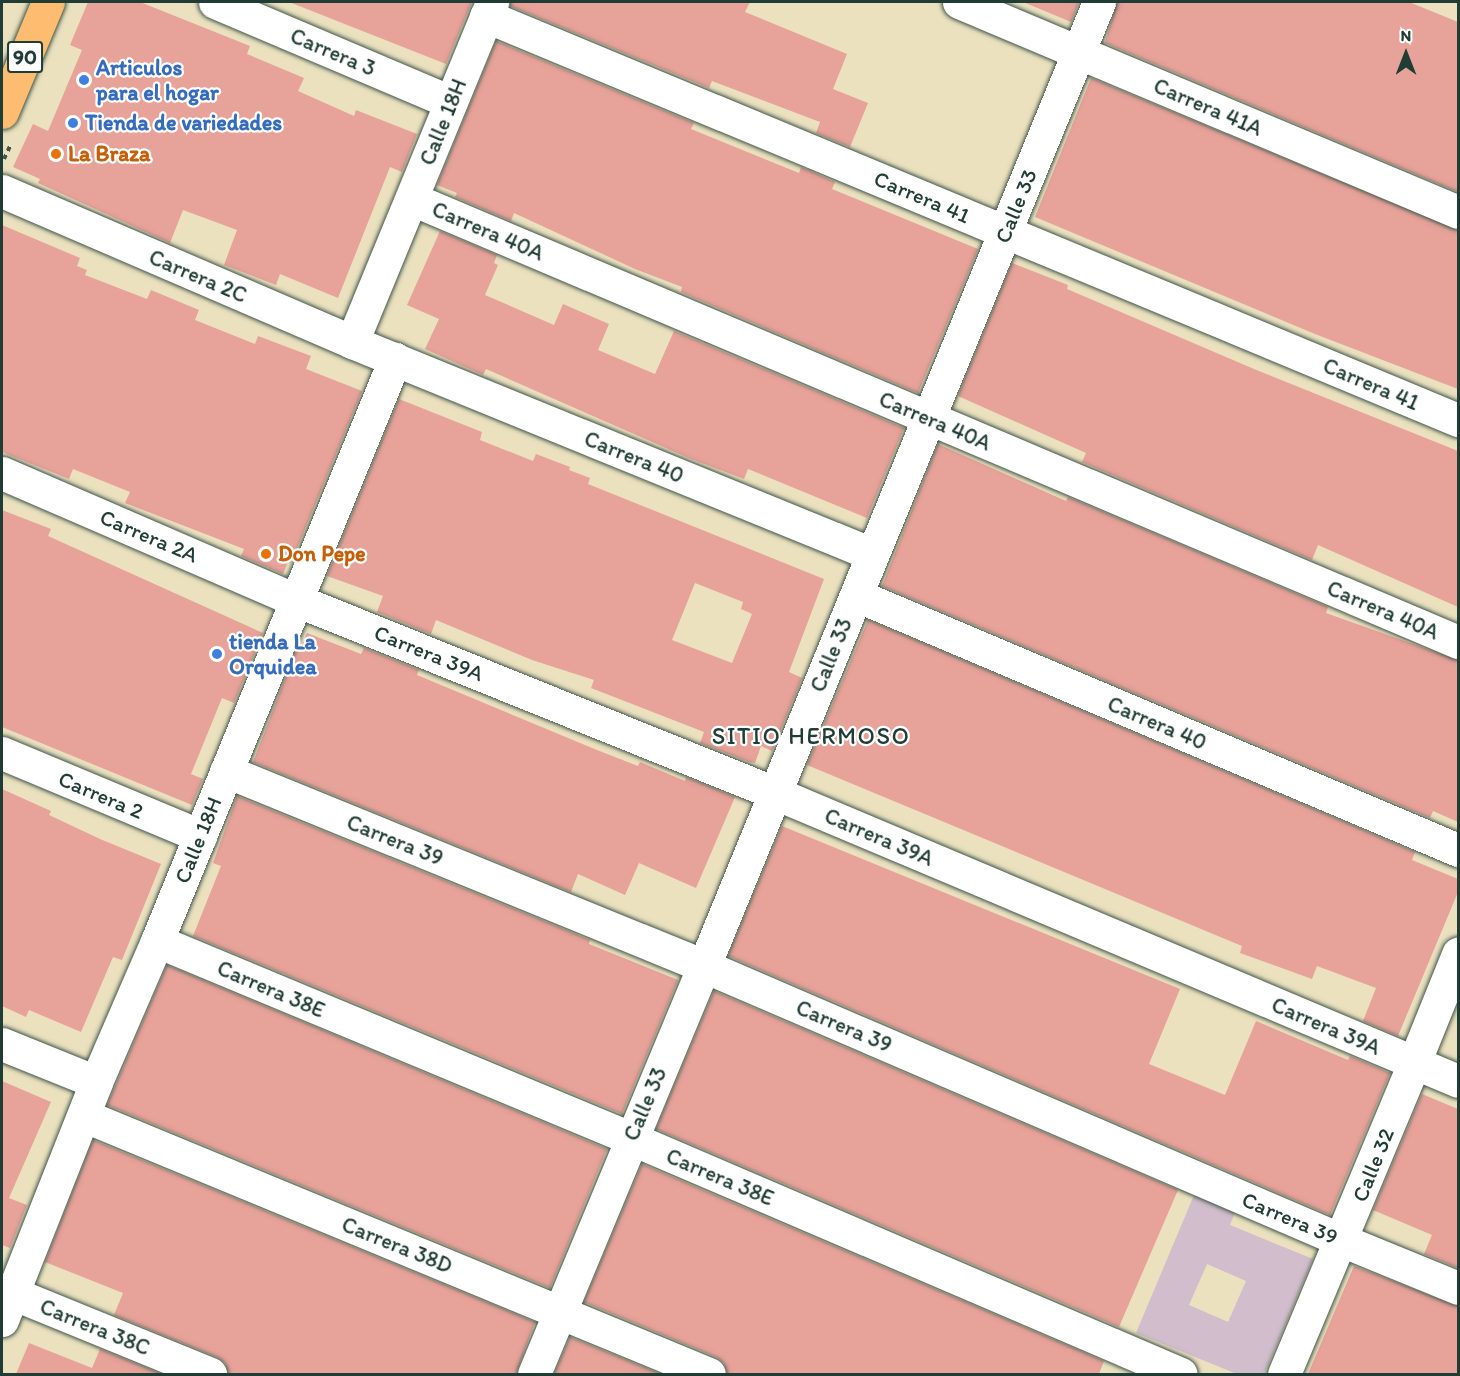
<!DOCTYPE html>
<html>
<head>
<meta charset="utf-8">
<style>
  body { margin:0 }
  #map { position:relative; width:1460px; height:1376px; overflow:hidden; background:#ebe1bf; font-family:Itim,sans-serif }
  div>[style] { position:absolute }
  .industrial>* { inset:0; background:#d1bdcb }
  .building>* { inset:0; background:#e7a29a }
  .path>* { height:4px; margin-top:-2px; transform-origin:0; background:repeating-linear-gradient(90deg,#3e5649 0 4.5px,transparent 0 9px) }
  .roads { filter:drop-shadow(0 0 2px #3e5649) drop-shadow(0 0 2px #3e5649) }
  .minor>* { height:33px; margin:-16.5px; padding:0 16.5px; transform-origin:16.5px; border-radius:16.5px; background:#fff }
  .tertiary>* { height:33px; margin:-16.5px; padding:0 16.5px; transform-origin:16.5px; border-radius:16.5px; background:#fff }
  .trunk>* { height:33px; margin:-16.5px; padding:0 16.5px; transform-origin:16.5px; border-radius:16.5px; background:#febc70 }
  .dots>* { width:16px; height:16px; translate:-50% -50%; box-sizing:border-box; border:3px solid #fff; border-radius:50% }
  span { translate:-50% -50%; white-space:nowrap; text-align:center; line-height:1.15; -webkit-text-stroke:4.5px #fff; paint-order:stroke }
  .shield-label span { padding:2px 4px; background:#fff; border:2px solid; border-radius:4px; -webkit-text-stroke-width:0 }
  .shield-label { font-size:21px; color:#1f3d34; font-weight:700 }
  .street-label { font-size:22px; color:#1f3d34 }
  .shop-label { font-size:22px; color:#366cbe; font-weight:700 }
  .left { translate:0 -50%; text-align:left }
  .food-label { font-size:22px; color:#c56008; font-weight:700 }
  .neighbourhood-label { font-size:24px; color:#1f3d34; letter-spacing:1.5px }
  .frame { position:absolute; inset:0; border:3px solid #1f3d34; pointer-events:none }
  .north { position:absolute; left:1376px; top:24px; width:60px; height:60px; -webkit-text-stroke:4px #fff; paint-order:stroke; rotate:0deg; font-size:16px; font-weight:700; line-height:24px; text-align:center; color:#1f3d34 }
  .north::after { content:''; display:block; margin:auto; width:21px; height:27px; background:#1f3d34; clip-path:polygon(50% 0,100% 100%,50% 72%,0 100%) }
</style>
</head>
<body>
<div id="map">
  <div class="industrial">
    <div style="clip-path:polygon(evenodd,1194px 1195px,1235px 1212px,1230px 1225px,1313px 1259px,1264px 1374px,1237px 1374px,1136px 1333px,1194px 1195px,1207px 1264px,1246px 1281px,1228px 1322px,1189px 1305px,1207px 1264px)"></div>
  </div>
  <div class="building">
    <div style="clip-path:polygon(88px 2px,140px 2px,250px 46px,247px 54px,304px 78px,298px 91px,354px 116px,356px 110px,417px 134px,402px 172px,390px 167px,338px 298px,280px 274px,276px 285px,224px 265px,237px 230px,183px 210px,170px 243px,38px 183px,40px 179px,13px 167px,33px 124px,48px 131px,82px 50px,70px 45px)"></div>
    <div style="clip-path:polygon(289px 2px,472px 2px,446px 64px)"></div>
    <div style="clip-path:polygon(510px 2px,750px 2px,745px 12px,847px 54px,833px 89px,868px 103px,850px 147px,816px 133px,820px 122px,712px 81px,709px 88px,510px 6px)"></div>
    <div style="clip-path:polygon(1023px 2px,1079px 2px,1071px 22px)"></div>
    <div style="clip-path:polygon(1117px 2px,1409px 2px,1458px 22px,1458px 192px,1105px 43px)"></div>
    <div style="clip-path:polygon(496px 41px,694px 123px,691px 129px,799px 173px,801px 167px,835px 182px,832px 189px,978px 249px,918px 393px,690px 296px,681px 292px,682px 287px,635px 269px,514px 213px,511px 221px,455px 197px,457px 193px,437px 185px)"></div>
    <div style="clip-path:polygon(1091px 78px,1458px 230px,1458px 389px,1315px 334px,1035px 217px)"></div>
    <div style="clip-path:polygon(2px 225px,80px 258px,77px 266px,87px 270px,85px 275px,147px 299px,151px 290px,199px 310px,195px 320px,255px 344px,258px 336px,311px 356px,306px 369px,362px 391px,291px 563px,288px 562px,283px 574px,241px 556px,244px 549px,125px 503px,130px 492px,73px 469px,69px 479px,2px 452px)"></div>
    <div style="clip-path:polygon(440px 231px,497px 255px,494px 263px,498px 265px,485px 295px,554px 325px,563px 304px,609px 324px,598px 350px,655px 374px,674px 331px,904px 428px,867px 518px,748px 469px,744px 479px,691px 459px,486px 369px,483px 375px,425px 349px,439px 319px,407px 305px)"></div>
    <div style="clip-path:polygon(1012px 263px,1068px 285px,1067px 289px,1254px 369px,1458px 451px,1458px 607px,1318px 545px,1312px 560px,1082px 462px,1086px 453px,958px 396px)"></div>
    <div style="clip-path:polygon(evenodd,399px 399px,482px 432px,480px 440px,533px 461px,536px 454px,570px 467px,569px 470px,590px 478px,588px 484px,824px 579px,789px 672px,802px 678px,772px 751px,761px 746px,755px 763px,749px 762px,700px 743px,704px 732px,591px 688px,594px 680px,532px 660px,436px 620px,431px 634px,377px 612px,383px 596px,327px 576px,399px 399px,695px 583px,743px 602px,741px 609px,752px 614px,732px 663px,672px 640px,695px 583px)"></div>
    <div style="clip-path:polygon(938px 444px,1066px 501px,1068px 497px,1328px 607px,1326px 613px,1458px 660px,1458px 822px,1433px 811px,1430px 818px,882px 586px)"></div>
    <div style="clip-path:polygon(2px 510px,51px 529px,48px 536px,263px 633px,234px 703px,222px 698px,191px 774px,203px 779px,192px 805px,2px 727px)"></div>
    <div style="clip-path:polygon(868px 620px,1415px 852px,1412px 860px,1458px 879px,1458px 892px,1398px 1036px,1363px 1021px,1376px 988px,1317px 966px,1312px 979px,1240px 953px,1242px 946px,807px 765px)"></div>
    <div style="clip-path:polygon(307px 633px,361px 654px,364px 648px,419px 670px,417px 675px,597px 750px,638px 766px,640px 762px,685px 781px,686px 777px,735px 797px,696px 888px,639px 863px,625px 895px,578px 874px,571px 892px,253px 762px,297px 648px,300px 649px)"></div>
    <div style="clip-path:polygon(2px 789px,51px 811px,49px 815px,100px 839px,161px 864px,122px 960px,113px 957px,81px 1032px,29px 1010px,26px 1017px,2px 1006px)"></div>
    <div style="clip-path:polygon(237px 796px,561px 928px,590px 940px,589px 944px,678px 980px,622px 1114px,193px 936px,221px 866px,213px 863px)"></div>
    <div style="clip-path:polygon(782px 826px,1180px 989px,1149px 1064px,1225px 1095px,1256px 1021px,1348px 1060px,1350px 1056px,1390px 1073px,1330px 1215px,728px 956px)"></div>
    <div style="clip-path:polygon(167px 965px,607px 1149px,550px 1288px,107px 1105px)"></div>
    <div style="clip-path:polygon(714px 991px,1178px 1190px,1119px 1327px,656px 1129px)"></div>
    <div style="clip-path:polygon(2px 1081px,51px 1102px,9px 1198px,27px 1205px,10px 1248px,2px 1245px)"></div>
    <div style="clip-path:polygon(1422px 1094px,1458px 1109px,1458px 1268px,1424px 1254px,1432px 1235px,1373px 1210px)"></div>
    <div style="clip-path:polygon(93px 1140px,535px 1322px,516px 1374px,228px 1374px,225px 1363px,217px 1357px,114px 1315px,123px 1293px,45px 1262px)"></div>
    <div style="clip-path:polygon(642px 1164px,1104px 1361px,1099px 1374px,727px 1374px,724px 1363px,716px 1357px,584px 1302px)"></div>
    <div style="clip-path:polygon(1354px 1266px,1458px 1306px,1458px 1374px,1308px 1374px)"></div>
    <div style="clip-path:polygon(570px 1337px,661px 1374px,554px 1374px)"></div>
    <div style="clip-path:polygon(29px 1343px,92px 1368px,100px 1349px,162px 1374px,16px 1374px)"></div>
  </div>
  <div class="path">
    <div style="left:4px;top:159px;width:17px;rotate:-65deg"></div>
  </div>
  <div class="roads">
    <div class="minor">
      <div style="left:215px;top:2px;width:256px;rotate:23deg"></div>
      <div style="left:959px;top:2px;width:541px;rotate:22.82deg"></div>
      <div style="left:486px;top:16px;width:1053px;rotate:22.57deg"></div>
      <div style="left:2px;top:191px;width:381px;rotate:23.3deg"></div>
      <div style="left:352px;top:342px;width:562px;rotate:22.18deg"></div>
      <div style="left:412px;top:199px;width:1136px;rotate:22.95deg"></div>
      <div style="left:352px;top:342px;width:368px;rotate:-67.6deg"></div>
      <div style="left:856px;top:595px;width:654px;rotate:22.96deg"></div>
      <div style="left:2px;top:753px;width:215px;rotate:22.7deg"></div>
      <div style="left:226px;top:771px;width:516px;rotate:22.19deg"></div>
      <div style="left:704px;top:966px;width:693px;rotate:23.27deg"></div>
      <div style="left:1341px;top:1240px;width:126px;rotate:22.3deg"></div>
      <div style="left:157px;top:941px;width:512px;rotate:22.61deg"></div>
      <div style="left:630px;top:1138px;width:599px;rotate:23.19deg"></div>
      <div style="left:2px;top:1044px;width:101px;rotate:22deg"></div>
      <div style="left:85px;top:1116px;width:675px;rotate:22.46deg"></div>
      <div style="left:12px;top:1293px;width:214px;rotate:22.2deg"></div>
      <div style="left:2px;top:1320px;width:256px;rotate:-68.4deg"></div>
      <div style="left:96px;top:1082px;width:154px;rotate:-66.6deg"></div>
      <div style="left:157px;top:941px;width:629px;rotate:-67.76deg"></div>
      <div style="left:534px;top:1374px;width:442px;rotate:-67.4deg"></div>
      <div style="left:704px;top:966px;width:1042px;rotate:-67.72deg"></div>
      <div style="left:1284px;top:1374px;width:337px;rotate:-67.3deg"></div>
    </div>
    <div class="tertiary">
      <div style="left:2px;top:473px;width:320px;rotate:23.4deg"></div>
      <div style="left:296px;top:600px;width:516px;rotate:21.95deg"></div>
      <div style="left:775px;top:793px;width:741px;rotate:22.86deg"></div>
      <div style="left:1414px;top:1063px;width:118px;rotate:-68deg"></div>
    </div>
    <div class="trunk">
      <div style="left:2px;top:112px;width:119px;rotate:-67.3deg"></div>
    </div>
  </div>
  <div class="dots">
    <div style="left:84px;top:80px;background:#3f7fe0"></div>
    <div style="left:73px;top:123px;background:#3f7fe0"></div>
    <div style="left:56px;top:154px;background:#e8710a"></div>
    <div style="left:266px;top:554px;background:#e8710a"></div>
    <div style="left:217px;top:654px;background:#3f7fe0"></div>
  </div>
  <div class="shield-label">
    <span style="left:25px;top:57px">90</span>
  </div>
  <div class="street-label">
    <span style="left:333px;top:52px;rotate:23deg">Carrera 3</span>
    <span style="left:1208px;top:107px;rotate:23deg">Carrera 41A</span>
    <span style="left:443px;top:122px;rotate:-68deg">Calle 18H</span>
    <span style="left:922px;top:197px;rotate:23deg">Carrera 41</span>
    <span style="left:1016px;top:206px;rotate:-68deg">Calle 33</span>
    <span style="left:488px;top:231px;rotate:23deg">Carrera 40A</span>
    <span style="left:198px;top:276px;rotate:23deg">Carrera 2C</span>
    <span style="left:1371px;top:384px;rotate:23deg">Carrera 41</span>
    <span style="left:935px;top:421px;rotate:23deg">Carrera 40A</span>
    <span style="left:634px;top:457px;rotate:22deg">Carrera 40</span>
    <span style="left:149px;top:536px;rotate:23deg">Carrera 2A</span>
    <span style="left:1383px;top:610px;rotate:23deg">Carrera 40A</span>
    <span style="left:429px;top:653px;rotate:22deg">Carrera 39A</span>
    <span style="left:831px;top:655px;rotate:-68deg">Calle 33</span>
    <span style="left:1157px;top:723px;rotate:23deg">Carrera 40</span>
    <span style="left:101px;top:795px;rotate:23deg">Carrera 2</span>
    <span style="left:879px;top:837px;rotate:23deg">Carrera 39A</span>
    <span style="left:198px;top:840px;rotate:-68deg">Calle 18H</span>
    <span style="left:395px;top:840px;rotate:22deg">Carrera 39</span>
    <span style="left:271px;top:989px;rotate:23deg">Carrera 38E</span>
    <span style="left:844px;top:1026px;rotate:23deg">Carrera 39</span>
    <span style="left:1326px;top:1026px;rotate:23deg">Carrera 39A</span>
    <span style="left:645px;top:1104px;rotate:-67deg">Calle 33</span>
    <span style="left:1373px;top:1165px;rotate:-68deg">Calle 32</span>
    <span style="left:720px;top:1177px;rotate:23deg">Carrera 38E</span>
    <span style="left:1290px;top:1218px;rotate:23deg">Carrera 39</span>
    <span style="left:397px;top:1245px;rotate:22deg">Carrera 38D</span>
    <span style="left:95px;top:1327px;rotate:22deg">Carrera 38C</span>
  </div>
  <div class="shop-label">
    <span class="left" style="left:96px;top:80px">Articulos<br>para el hogar</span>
    <span class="left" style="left:85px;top:123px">Tienda de variedades</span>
    <span class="left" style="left:229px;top:654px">tienda La<br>Orquidea</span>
  </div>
  <div class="food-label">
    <span class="left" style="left:68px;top:154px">La Braza</span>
    <span class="left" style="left:278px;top:554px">Don Pepe</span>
  </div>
  <div class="neighbourhood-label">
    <span style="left:811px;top:736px">SITIO HERMOSO</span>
  </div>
  <div class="frame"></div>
  <div class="north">N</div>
</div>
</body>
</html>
